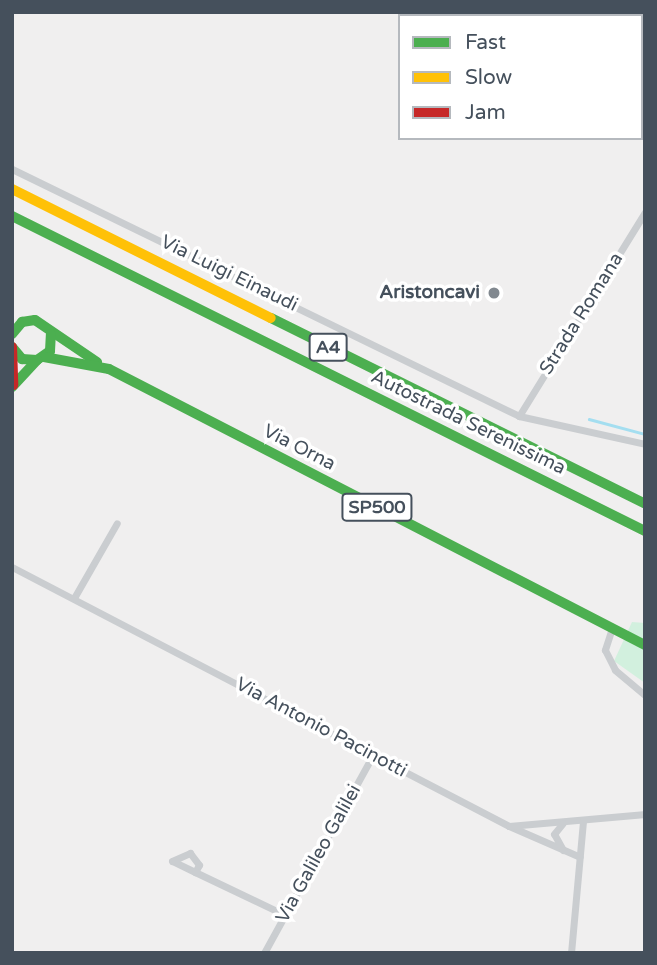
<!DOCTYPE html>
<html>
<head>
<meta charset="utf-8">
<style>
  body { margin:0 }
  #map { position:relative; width:657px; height:965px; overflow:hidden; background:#f0efef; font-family:"Varela Round",sans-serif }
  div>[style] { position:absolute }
  .green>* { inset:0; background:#d2f0de }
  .stream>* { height:2.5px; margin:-1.25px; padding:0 1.25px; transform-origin:1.25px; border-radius:1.25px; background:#a4def0 }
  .street>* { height:7px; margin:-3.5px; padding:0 3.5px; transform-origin:3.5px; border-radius:3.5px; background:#cacdd0 }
  .fast>* { height:10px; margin:-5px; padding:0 5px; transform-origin:5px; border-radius:5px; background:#4caf50 }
  .slow>* { height:10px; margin:-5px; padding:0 5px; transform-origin:5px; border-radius:5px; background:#ffc107 }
  .jam>* { height:10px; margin:-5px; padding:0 5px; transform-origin:5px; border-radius:5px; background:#c62828 }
  .rail>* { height:2.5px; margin:-1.25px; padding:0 1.25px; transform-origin:1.25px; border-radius:1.25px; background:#c5c7c9 }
  .dots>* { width:19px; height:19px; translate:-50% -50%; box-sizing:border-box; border:4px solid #fff; border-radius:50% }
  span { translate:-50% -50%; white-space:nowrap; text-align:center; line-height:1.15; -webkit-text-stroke:7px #fff; paint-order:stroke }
  .shield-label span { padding:2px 5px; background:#fff; border:2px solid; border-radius:5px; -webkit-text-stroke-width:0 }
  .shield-label { font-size:18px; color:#45505c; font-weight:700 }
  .street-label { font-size:19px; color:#45505c }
  .poi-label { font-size:19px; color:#45505c; font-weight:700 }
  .right { translate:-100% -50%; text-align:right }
  .frame { position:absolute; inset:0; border:14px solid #45505c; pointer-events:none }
  .legend { position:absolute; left:398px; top:14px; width:245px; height:126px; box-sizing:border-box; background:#fff; border:2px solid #b5b9be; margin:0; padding:9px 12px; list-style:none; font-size:21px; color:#45505c }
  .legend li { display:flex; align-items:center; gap:14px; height:35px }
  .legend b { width:35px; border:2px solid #b5b9be }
</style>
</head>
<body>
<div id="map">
  <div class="green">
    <div style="clip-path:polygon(632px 622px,645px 623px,645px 683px,614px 661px)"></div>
  </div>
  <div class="stream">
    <div style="left:589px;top:419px;width:58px;rotate:15deg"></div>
  </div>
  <div class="street">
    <div style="left:409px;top:12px;width:10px;rotate:24deg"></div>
    <div style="left:464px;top:12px;width:9px;rotate:27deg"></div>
    <div style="left:437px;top:16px;width:4px;rotate:-76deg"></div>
    <div style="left:641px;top:121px;width:4px;rotate:27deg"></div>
    <div style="left:12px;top:169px;width:564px;rotate:25.97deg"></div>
    <div style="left:519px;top:416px;width:129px;rotate:12.5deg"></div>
    <div style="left:519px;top:416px;width:240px;rotate:-58.3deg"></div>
    <div style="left:12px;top:567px;width:560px;rotate:27.53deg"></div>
    <div style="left:509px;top:826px;width:77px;rotate:23.6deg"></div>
    <div style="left:74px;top:598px;width:86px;rotate:-60.2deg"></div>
    <div style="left:612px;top:628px;width:23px;rotate:108deg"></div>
    <div style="left:605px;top:650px;width:22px;rotate:63deg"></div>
    <div style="left:615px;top:670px;width:39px;rotate:40deg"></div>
    <div style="left:509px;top:826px;width:137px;rotate:-5deg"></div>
    <div style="left:563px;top:850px;width:18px;rotate:-119deg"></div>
    <div style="left:554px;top:834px;width:14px;rotate:-51deg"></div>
    <div style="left:195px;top:872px;width:25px;rotate:-154deg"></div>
    <div style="left:172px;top:861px;width:20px;rotate:-24deg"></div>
    <div style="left:190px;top:853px;width:15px;rotate:53deg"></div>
    <div style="left:199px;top:865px;width:8px;rotate:120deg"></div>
    <div style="left:195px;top:872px;width:100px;rotate:25.5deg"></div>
    <div style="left:264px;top:953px;width:226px;rotate:-61.2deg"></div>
    <div style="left:571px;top:953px;width:133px;rotate:-84.8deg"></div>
  </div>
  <div class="fast">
    <div style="left:12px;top:216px;width:707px;rotate:26.46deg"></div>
    <div style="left:271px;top:318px;width:418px;rotate:26.4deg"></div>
    <div style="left:12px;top:334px;width:16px;rotate:-50deg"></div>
    <div style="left:22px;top:322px;width:13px;rotate:-9deg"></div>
    <div style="left:35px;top:320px;width:75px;rotate:34.1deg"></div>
    <div style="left:12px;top:347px;width:16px;rotate:50deg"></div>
    <div style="left:22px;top:359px;width:15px;rotate:4deg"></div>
    <div style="left:37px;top:360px;width:16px;rotate:-35deg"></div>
    <div style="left:50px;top:351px;width:17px;rotate:-87deg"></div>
    <div style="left:44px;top:357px;width:66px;rotate:10.5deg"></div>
    <div style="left:109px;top:369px;width:603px;rotate:27.25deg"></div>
    <div style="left:12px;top:387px;width:37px;rotate:-47deg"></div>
  </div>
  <div class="slow">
    <div style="left:12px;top:189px;width:289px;rotate:26.5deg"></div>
  </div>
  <div class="jam">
    <div style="left:12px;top:347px;width:38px;rotate:88deg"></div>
  </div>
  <div class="rail">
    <div style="left:581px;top:12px;width:11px;rotate:22deg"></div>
    <div style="left:604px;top:12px;width:11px;rotate:22deg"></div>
    <div style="left:641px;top:35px;width:4px;rotate:27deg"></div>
  </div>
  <div class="dots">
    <div style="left:494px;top:293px;background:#81888f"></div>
  </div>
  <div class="shield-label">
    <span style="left:328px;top:347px">A4</span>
    <span style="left:377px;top:507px">SP500</span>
  </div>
  <div class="street-label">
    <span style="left:229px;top:274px;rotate:26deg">Via Luigi Einaudi</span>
    <span style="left:582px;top:314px;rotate:-58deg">Strada Romana</span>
    <span style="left:468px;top:423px;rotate:26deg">Autostrada Serenissima</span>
    <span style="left:299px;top:448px;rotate:27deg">Via Orna</span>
    <span style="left:321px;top:728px;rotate:28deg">Via Antonio Pacinotti</span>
    <span style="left:319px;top:854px;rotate:-61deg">Via Galileo Galilei</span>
  </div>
  <div class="poi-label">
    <span class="right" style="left:480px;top:293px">Aristoncavi</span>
  </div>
  <div class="frame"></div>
  <ul class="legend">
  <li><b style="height:9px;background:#4caf50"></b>Fast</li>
  <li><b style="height:9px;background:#ffc107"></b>Slow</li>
  <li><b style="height:9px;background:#c62828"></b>Jam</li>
  </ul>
</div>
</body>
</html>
